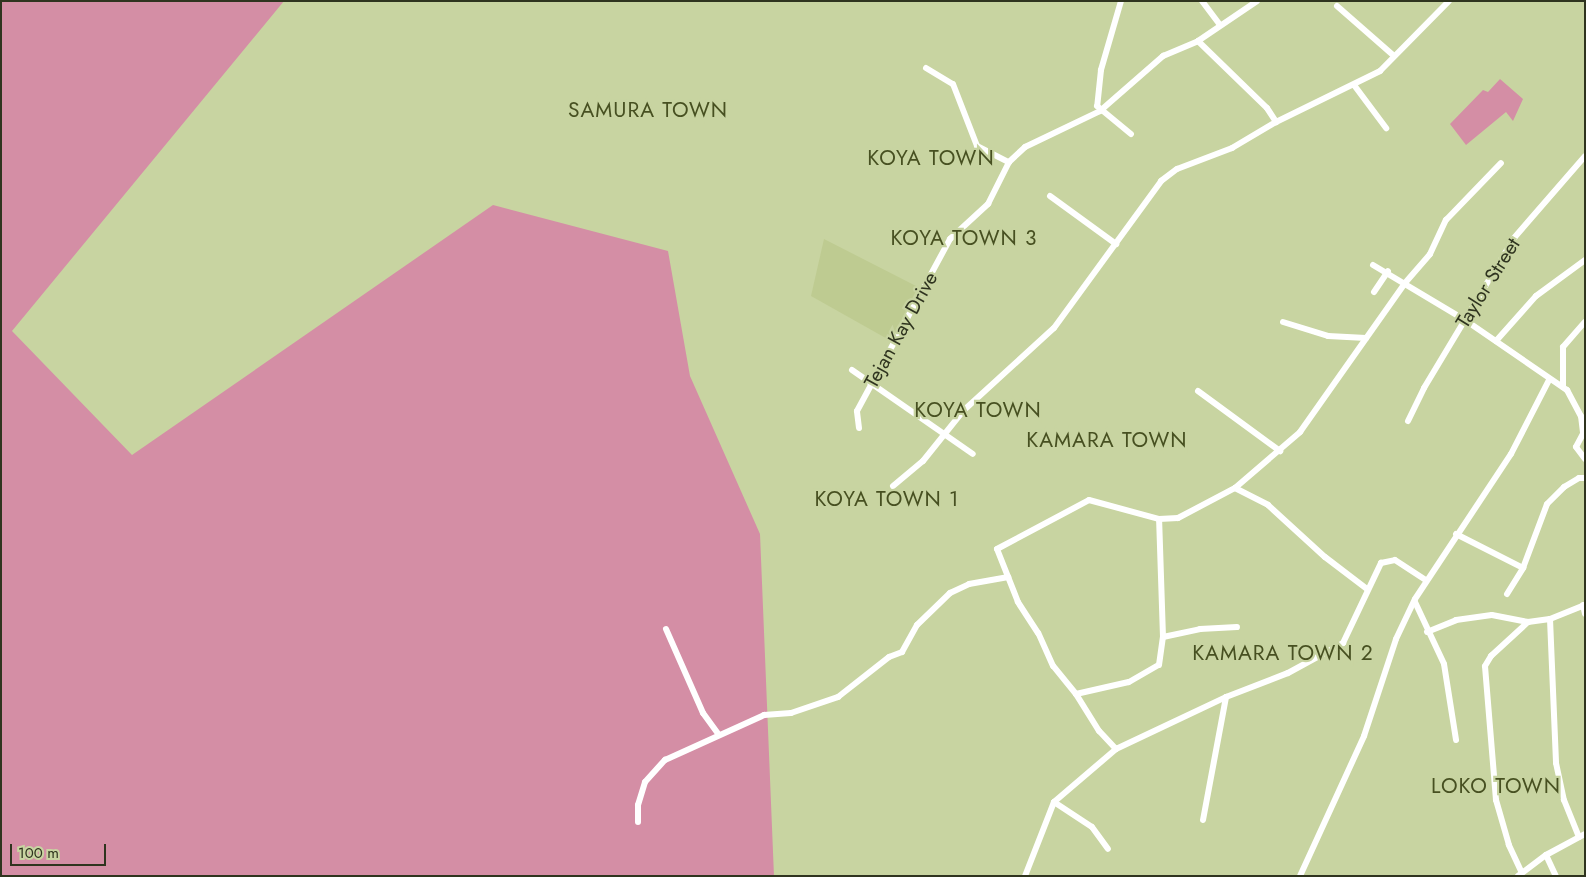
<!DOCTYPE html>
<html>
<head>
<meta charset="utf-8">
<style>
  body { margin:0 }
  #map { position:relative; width:1586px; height:877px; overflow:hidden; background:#c8d4a1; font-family:Jost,sans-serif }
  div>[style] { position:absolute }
  .built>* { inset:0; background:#becb91 }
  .green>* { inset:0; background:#d48ea5 }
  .minor>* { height:6px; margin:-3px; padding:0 3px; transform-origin:3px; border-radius:3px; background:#fff }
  span { translate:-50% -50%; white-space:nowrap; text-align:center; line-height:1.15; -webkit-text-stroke:4.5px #c8d4a1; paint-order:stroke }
  .street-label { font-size:20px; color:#2f341f }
  .neighbourhood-label { font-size:21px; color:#475021; letter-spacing:1px }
  .frame { position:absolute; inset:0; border:2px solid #2f341f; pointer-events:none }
  .scale { position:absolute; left:10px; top:844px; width:96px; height:22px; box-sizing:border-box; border:2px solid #2f341f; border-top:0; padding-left:6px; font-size:15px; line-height:18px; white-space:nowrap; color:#2f341f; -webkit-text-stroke:4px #c8d4a1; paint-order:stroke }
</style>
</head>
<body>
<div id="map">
  <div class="built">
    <div style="clip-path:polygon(824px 239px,918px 287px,891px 341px,811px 296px)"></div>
  </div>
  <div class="green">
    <div style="clip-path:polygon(1px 1px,284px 1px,12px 331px,132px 455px,493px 205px,668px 251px,690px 376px,760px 534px,774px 876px,1px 876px)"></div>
    <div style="clip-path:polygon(1500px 79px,1523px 99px,1513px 121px,1506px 112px,1466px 145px,1450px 124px,1483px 90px,1488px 92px)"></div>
  </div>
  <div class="minor">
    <div style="left:1121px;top:1px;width:72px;rotate:106.2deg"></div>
    <div style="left:1101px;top:70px;width:36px;rotate:96deg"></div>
    <div style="left:1097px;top:106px;width:44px;rotate:39.5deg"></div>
    <div style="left:1202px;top:1px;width:30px;rotate:53deg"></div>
    <div style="left:1337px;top:6px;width:74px;rotate:41.2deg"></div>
    <div style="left:1198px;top:41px;width:96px;rotate:44.2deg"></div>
    <div style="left:1267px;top:108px;width:17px;rotate:57deg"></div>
    <div style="left:926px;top:68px;width:31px;rotate:31deg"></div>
    <div style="left:953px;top:84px;width:66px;rotate:68.8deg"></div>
    <div style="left:977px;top:146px;width:36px;rotate:27deg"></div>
    <div style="left:1354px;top:85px;width:54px;rotate:53.3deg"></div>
    <div style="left:1050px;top:196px;width:82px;rotate:36deg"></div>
    <div style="left:1373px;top:265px;width:107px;rotate:30.9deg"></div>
    <div style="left:1465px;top:320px;width:124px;rotate:34.5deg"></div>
    <div style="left:1567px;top:390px;width:30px;rotate:62deg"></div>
    <div style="left:1581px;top:416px;width:16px;rotate:83deg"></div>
    <div style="left:1374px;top:292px;width:25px;rotate:-56deg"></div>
    <div style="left:1283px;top:322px;width:47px;rotate:17.3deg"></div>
    <div style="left:1328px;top:336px;width:38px;rotate:3deg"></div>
    <div style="left:1496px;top:341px;width:60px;rotate:-48.4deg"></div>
    <div style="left:1536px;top:296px;width:61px;rotate:-36.3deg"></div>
    <div style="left:852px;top:370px;width:147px;rotate:34.8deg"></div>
    <div style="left:1563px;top:387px;width:40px;rotate:-90deg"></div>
    <div style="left:1563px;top:347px;width:33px;rotate:-49deg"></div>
    <div style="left:1198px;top:391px;width:102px;rotate:36.2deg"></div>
    <div style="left:1408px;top:421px;width:37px;rotate:-64deg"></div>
    <div style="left:1424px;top:388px;width:175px;rotate:-59deg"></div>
    <div style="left:1514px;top:238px;width:108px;rotate:-49.1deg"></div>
    <div style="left:859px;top:428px;width:17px;rotate:-97deg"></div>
    <div style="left:857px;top:411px;width:196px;rotate:-61.6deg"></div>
    <div style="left:950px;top:239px;width:52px;rotate:-42.6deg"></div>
    <div style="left:988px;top:204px;width:47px;rotate:-63.4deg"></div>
    <div style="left:1009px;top:162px;width:22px;rotate:-43deg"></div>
    <div style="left:1025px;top:147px;width:83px;rotate:-25.6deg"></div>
    <div style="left:1100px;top:111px;width:84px;rotate:-41.1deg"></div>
    <div style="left:1163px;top:56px;width:38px;rotate:-23deg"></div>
    <div style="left:1198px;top:41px;width:71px;rotate:-34.1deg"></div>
    <div style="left:1585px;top:430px;width:19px;rotate:118deg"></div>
    <div style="left:1576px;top:447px;width:15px;rotate:53deg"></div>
    <div style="left:893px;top:486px;width:39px;rotate:-40deg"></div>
    <div style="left:923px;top:461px;width:64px;rotate:-51.3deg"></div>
    <div style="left:963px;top:411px;width:123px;rotate:-42.4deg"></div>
    <div style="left:1054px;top:328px;width:182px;rotate:-53.9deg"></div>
    <div style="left:1161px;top:181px;width:20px;rotate:-37deg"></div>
    <div style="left:1177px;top:169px;width:59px;rotate:-20.9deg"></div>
    <div style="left:1232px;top:148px;width:51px;rotate:-30.6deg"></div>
    <div style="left:1276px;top:122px;width:116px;rotate:-26.1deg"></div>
    <div style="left:1380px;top:71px;width:98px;rotate:-45.4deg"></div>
    <div style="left:1235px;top:488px;width:37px;rotate:27deg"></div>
    <div style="left:1268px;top:505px;width:77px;rotate:42.4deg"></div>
    <div style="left:1325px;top:557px;width:53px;rotate:37.3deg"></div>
    <div style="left:1456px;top:534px;width:75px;rotate:26.9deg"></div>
    <div style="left:1507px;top:594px;width:31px;rotate:-58deg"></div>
    <div style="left:1523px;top:568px;width:68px;rotate:-69.4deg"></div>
    <div style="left:1547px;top:504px;width:24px;rotate:-45deg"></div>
    <div style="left:1564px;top:487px;width:17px;rotate:-31deg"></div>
    <div style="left:1579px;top:478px;width:6px"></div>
    <div style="left:1415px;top:602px;width:68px;rotate:64.9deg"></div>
    <div style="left:1444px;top:664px;width:77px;rotate:81deg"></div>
    <div style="left:1583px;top:605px;width:9px;rotate:77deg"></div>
    <div style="left:1550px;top:619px;width:144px;rotate:87.6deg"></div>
    <div style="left:1556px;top:763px;width:38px;rotate:78deg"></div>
    <div style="left:1564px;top:800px;width:40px;rotate:68deg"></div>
    <div style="left:666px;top:629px;width:92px;rotate:66.2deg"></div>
    <div style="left:703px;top:713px;width:26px;rotate:54deg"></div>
    <div style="left:1427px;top:632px;width:31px;rotate:-22deg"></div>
    <div style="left:1456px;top:620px;width:36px;rotate:-8deg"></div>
    <div style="left:1492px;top:615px;width:37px;rotate:11deg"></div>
    <div style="left:1528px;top:622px;width:22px;rotate:-8deg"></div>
    <div style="left:1550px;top:619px;width:38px;rotate:-22deg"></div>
    <div style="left:1163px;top:637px;width:38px;rotate:-12deg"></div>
    <div style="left:1200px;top:629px;width:37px;rotate:-3deg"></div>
    <div style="left:1076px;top:694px;width:54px;rotate:-12.8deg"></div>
    <div style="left:1129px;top:682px;width:34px;rotate:-30deg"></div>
    <div style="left:1159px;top:665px;width:28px;rotate:-82deg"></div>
    <div style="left:1163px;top:637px;width:118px;rotate:-91.9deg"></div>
    <div style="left:1116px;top:749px;width:25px;rotate:-133deg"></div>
    <div style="left:1099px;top:731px;width:44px;rotate:-121.9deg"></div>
    <div style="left:1076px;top:694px;width:36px;rotate:-129deg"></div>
    <div style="left:1053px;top:666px;width:36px;rotate:-114deg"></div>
    <div style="left:1038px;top:633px;width:37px;rotate:-123deg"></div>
    <div style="left:1018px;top:602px;width:57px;rotate:-111.6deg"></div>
    <div style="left:997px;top:549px;width:104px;rotate:-28deg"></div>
    <div style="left:1089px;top:500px;width:73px;rotate:15.2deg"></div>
    <div style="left:1159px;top:519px;width:19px;rotate:-3deg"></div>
    <div style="left:1178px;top:518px;width:64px;rotate:-27.8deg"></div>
    <div style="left:1235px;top:488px;width:86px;rotate:-40.7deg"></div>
    <div style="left:1300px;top:432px;width:182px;rotate:-54.8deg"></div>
    <div style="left:1405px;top:283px;width:38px;rotate:-49deg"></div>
    <div style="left:1430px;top:254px;width:38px;rotate:-65deg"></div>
    <div style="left:1446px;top:220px;width:79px;rotate:-46deg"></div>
    <div style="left:1054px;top:802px;width:45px;rotate:33.3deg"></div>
    <div style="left:1092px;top:827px;width:27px;rotate:54deg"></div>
    <div style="left:1203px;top:820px;width:125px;rotate:-79.4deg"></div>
    <div style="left:638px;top:822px;width:17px;rotate:-90deg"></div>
    <div style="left:638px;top:805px;width:24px;rotate:-73deg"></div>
    <div style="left:645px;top:782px;width:30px;rotate:-48deg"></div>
    <div style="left:665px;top:760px;width:109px;rotate:-24.4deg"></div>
    <div style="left:764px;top:715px;width:27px;rotate:-4deg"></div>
    <div style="left:791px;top:713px;width:50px;rotate:-18.8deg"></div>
    <div style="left:838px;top:697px;width:65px;rotate:-38.1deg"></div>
    <div style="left:889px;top:657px;width:14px;rotate:-21deg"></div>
    <div style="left:902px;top:652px;width:31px;rotate:-61deg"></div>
    <div style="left:917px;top:625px;width:46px;rotate:-44.1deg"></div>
    <div style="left:950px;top:593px;width:21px;rotate:-25deg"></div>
    <div style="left:969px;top:584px;width:40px;rotate:-10deg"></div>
    <div style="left:1546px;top:855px;width:23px;rotate:65deg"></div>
    <div style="left:1521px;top:871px;width:29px;rotate:-115deg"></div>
    <div style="left:1509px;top:845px;width:47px;rotate:-106.1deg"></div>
    <div style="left:1496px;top:800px;width:134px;rotate:-94.7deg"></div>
    <div style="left:1485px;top:666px;width:12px;rotate:-59deg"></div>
    <div style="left:1491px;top:656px;width:50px;rotate:-42.6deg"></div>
    <div style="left:1025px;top:876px;width:79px;rotate:-68.6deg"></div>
    <div style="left:1054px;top:802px;width:82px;rotate:-40.5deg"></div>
    <div style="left:1116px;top:749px;width:122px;rotate:-25.3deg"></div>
    <div style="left:1226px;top:697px;width:66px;rotate:-21.2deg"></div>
    <div style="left:1288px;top:673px;width:63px;rotate:-28.6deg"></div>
    <div style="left:1343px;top:643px;width:89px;rotate:-64.6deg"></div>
    <div style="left:1381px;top:563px;width:14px;rotate:-12deg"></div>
    <div style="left:1395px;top:560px;width:37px;rotate:33deg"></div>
    <div style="left:1300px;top:876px;width:154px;rotate:-65.4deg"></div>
    <div style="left:1364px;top:736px;width:102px;rotate:-71.7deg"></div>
    <div style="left:1396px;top:639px;width:44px;rotate:-64.6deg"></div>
    <div style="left:1415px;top:599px;width:174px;rotate:-56.5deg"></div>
    <div style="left:1511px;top:454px;width:83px;rotate:-62.8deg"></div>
    <div style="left:1518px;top:876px;width:35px;rotate:-37deg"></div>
    <div style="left:1546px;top:855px;width:44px;rotate:-28.3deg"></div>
  </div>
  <div class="street-label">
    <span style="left:1488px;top:283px;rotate:-58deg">Taylor Street</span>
    <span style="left:901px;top:330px;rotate:-61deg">Tejan Kay Drive</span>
  </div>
  <div class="neighbourhood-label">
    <span style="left:648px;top:110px">SAMURA TOWN</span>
    <span style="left:931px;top:158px">KOYA TOWN</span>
    <span style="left:964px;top:238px">KOYA TOWN 3</span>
    <span style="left:978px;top:410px">KOYA TOWN</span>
    <span style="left:1107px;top:440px">KAMARA TOWN</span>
    <span style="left:887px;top:499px">KOYA TOWN 1</span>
    <span style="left:1283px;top:653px">KAMARA TOWN 2</span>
    <span style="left:1496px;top:786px">LOKO TOWN</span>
  </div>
  <div class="frame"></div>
  <div class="scale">100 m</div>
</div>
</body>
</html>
